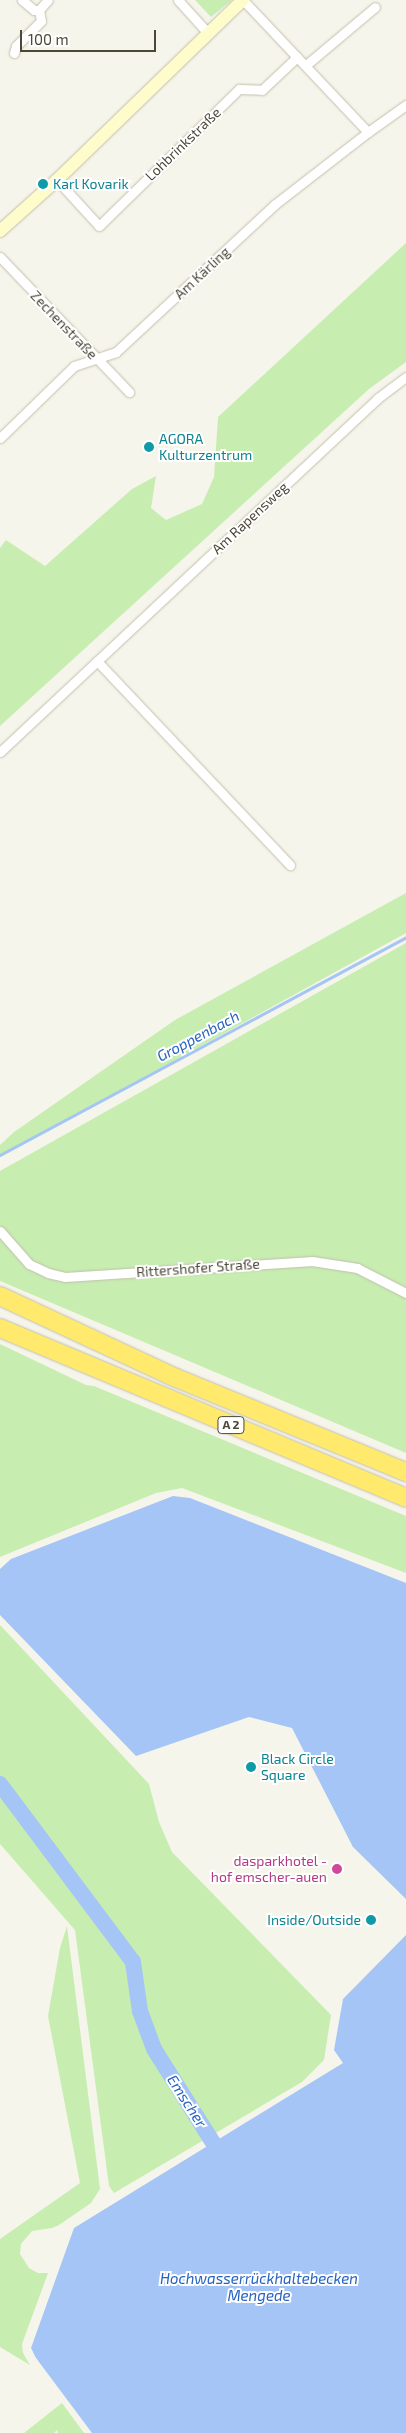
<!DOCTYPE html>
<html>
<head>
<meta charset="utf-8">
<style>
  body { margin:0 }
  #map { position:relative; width:406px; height:2433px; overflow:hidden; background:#f6f5eb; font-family:"Exo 2",sans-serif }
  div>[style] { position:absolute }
  .green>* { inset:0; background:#c7edb1 }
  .water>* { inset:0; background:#a4c5f6 }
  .stream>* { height:2.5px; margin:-1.25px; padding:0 1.25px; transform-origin:1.25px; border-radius:1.25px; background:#a4c5f6 }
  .river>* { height:16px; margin:-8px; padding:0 8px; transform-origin:8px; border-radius:8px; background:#a4c5f6 }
  .roads { filter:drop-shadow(0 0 1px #c3bfac) drop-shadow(0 0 1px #c3bfac) }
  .street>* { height:9px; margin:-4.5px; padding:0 4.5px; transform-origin:4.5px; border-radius:4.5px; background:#fff }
  .secondary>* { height:12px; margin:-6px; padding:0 6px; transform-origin:6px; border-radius:6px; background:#fffccc }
  .highway>* { height:18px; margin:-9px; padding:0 9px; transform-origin:9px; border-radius:9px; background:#ffea6d }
  .dots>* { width:14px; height:14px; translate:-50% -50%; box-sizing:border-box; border:2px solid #fff; border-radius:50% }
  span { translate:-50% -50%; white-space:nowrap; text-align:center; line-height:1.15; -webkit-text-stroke:4px #fff; paint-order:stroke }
  .shield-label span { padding:1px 4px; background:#fff; border:1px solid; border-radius:4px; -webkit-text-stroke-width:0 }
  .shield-label { font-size:12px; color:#4c4838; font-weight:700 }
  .street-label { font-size:14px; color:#4c4838 }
  .culture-label { font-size:14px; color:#0d838f }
  .left { translate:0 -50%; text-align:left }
  .right { translate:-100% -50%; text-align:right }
  .hotel-label { font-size:14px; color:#b23c85 }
  .water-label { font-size:15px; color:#2663c2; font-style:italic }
  .scale { position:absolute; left:20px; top:30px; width:136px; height:22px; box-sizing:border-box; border:2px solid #4c4838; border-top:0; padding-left:6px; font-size:15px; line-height:18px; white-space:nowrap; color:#4c4838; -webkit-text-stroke:4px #fff; paint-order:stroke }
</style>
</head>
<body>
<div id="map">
  <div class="green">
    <div style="clip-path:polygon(195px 0,232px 0,211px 17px)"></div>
    <div style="clip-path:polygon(406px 243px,406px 362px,369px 389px,0 726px,0 548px,6px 540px,45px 566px,132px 489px,156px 476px,151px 508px,166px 520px,202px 504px,214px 477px,218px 417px)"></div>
    <div style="clip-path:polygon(406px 893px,406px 933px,0 1157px,0 1145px,14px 1132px,175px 1020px)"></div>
    <div style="clip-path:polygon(406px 943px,406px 1453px,0 1281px,0 1171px)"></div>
    <div style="clip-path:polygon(0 1344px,86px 1385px,94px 1386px,406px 1516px,406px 1573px,182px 1488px,156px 1493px,0 1557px)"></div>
    <div style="clip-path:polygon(0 1625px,149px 1784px,159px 1822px,172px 1852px,331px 2015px,324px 2060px,302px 2082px,114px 2193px,109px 2186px,75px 1930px,0 1844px)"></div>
    <div style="clip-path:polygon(67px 1926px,100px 2189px,91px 2203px,59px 2225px,52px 2228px,32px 2231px,21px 2244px,20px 2254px,29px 2268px,38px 2273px,48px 2273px,22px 2344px,23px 2353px,30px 2365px,0 2347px,0 2239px,80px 2183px,48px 2016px,60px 1948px)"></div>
    <div style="clip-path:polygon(62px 2403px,84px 2433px,58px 2433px,57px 2430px,54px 2433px,24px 2433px)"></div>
  </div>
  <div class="water">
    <div style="clip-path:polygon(173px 1496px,190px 1498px,406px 1583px,406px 1899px,353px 1847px,292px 1728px,249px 1717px,136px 1756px,0 1615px,0 1569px,11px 1559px)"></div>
    <div style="clip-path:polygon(406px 1935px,406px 2433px,92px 2433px,36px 2358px,31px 2348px,74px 2228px,343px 2063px,334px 2050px,343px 1999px)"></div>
  </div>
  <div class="stream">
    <div style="left:0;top:1155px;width:461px;rotate:-28.2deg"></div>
  </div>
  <div class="river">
    <div style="left:0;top:1784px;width:222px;rotate:53.2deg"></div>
    <div style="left:133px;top:1962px;width:49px;rotate:81.9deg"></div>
    <div style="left:140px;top:2011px;width:40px;rotate:69.8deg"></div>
    <div style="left:154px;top:2049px;width:131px;rotate:57.8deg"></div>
  </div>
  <div class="roads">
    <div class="street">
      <div style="left:178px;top:0;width:43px;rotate:47.8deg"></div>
      <div style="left:243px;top:0;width:182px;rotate:46.6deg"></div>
      <div style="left:39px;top:10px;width:13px;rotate:-48deg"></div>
      <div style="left:14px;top:53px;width:7px;rotate:-74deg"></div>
      <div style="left:16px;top:46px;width:35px;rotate:-45deg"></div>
      <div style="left:41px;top:21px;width:11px;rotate:-100deg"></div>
      <div style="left:39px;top:10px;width:5px;rotate:180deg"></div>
      <div style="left:34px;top:10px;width:16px;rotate:-140deg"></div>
      <div style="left:306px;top:65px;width:90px;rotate:-40deg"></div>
      <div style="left:57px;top:180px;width:62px;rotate:47.6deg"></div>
      <div style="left:99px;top:226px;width:196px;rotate:-44.4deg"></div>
      <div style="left:239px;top:89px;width:23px;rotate:2deg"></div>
      <div style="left:262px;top:90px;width:48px;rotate:-43.3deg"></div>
      <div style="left:0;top:257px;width:187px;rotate:46.3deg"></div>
      <div style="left:0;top:438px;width:103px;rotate:-44.2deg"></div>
      <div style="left:74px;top:366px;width:44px;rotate:-18.4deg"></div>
      <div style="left:116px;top:352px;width:216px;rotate:-42.9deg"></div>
      <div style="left:274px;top:205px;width:119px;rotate:-37.8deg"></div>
      <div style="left:368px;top:132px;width:47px;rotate:-35.4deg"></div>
      <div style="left:97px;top:661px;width:281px;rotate:46.6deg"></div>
      <div style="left:0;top:752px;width:518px;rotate:-43.12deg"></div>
      <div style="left:378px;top:398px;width:35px;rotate:-37deg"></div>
      <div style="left:0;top:1231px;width:44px;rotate:48.7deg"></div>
      <div style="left:29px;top:1264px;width:21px;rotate:25deg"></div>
      <div style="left:48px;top:1273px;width:17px;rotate:13deg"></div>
      <div style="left:65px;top:1277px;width:248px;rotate:-3.7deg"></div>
      <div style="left:312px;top:1261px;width:46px;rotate:8.8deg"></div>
      <div style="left:357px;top:1268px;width:55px;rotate:27deg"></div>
    </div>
    <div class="secondary">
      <div style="left:0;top:231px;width:76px;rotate:-41.8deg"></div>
      <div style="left:57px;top:180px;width:259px;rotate:-44.1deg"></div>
    </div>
    <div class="highway">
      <div style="left:0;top:1296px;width:192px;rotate:25deg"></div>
      <div style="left:174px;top:1377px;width:251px;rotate:22.3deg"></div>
      <div style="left:0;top:1328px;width:440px;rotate:22.7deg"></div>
    </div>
  </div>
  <div class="dots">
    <div style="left:43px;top:184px;background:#0f9aa8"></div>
    <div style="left:149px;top:447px;background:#0f9aa8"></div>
    <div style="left:251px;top:1767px;background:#0f9aa8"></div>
    <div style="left:337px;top:1869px;background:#d1479c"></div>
    <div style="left:371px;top:1920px;background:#0f9aa8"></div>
  </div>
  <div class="shield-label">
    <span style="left:231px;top:1425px">A 2</span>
  </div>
  <div class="street-label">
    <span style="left:183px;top:144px;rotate:-44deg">Lohbrinkstraße</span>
    <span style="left:202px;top:273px;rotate:-43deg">Am Kärling</span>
    <span style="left:64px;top:325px;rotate:46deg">Zechenstraße</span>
    <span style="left:250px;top:518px;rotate:-43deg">Am Rapensweg</span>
    <span style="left:198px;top:1268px;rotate:-4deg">Rittershofer Straße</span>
  </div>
  <div class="culture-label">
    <span class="left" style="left:53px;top:184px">Karl Kovarik</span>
    <span class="left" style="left:159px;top:447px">AGORA<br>Kulturzentrum</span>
    <span class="left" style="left:261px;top:1767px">Black Circle<br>Square</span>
    <span class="right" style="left:361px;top:1920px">Inside/Outside</span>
  </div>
  <div class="hotel-label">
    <span class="right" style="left:327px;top:1869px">dasparkhotel -<br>hof emscher-auen</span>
  </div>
  <div class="water-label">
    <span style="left:198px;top:1036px;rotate:-28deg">Groppenbach</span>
    <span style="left:187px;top:2101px;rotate:57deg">Emscher</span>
    <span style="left:259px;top:2287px">Hochwasserrückhaltebecken<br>Mengede</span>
  </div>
  <div class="scale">100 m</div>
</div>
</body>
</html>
